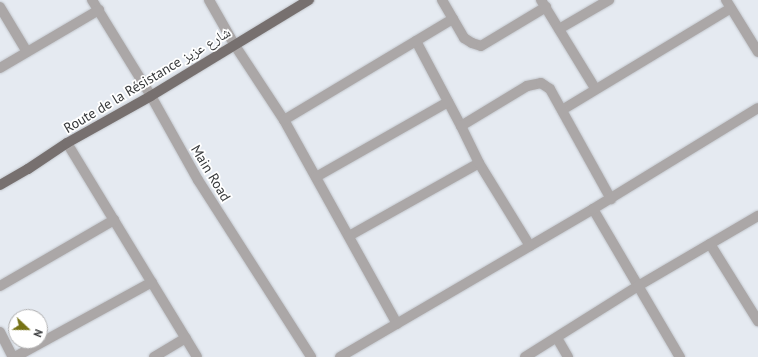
<!DOCTYPE html>
<html>
<head>
<meta charset="utf-8">
<style>
  body { margin:0 }
  #map { position:relative; width:758px; height:357px; overflow:hidden; background:#e5eaf1; font-family:"PT Sans","Noto Naskh Arabic",sans-serif }
  div>[style] { position:absolute }
  .roads { filter:drop-shadow(0 0 1px #c2c6cc) drop-shadow(0 0 1px #c2c6cc) }
  .minor>* { height:10px; margin:-5px; padding:0 5px; transform-origin:5px; border-radius:5px; background:#aba7a7 }
  .major>* { height:10px; margin:-5px; padding:0 5px; transform-origin:5px; border-radius:5px; background:#77706f }
  span { translate:-50% -50%; white-space:nowrap; text-align:center; line-height:1.15; -webkit-text-stroke:3.5px #fff; paint-order:stroke }
  .street-label { font-size:14px; color:#36383a }
  .north { position:absolute; left:8px; top:309px; width:40px; height:40px; box-sizing:border-box; background:#fff; border:1px solid #afafb0; border-radius:50%; rotate:112deg; font-size:11px; font-weight:700; line-height:16px; text-align:center; color:#36383a }
  .north::after { content:''; display:block; margin:auto; width:14px; height:18px; background:#767215; clip-path:polygon(50% 0,100% 100%,50% 72%,0 100%) }
</style>
</head>
<body>
<div id="map">
  <div class="roads">
    <div class="minor">
      <div style="left:92px;top:0;width:113px;rotate:58.4deg"></div>
      <div style="left:151px;top:96px;width:96px;rotate:60.8deg"></div>
      <div style="left:198px;top:180px;width:210px;rotate:57.4deg"></div>
      <div style="left:209px;top:0;width:51px;rotate:60.4deg"></div>
      <div style="left:234px;top:44px;width:91px;rotate:56.7deg"></div>
      <div style="left:284px;top:120px;width:233px;rotate:61deg"></div>
      <div style="left:442px;top:0;width:44px;rotate:59.9deg"></div>
      <div style="left:464px;top:38px;width:9px;rotate:32deg"></div>
      <div style="left:472px;top:43px;width:9px;rotate:18deg"></div>
      <div style="left:481px;top:46px;width:76px;rotate:-31deg"></div>
      <div style="left:541px;top:0;width:103px;rotate:58.5deg"></div>
      <div style="left:726px;top:0;width:61px;rotate:58.4deg"></div>
      <div style="left:0;top:7px;width:52px;rotate:59deg"></div>
      <div style="left:559px;top:29px;width:58px;rotate:-30.1deg"></div>
      <div style="left:416px;top:41px;width:96px;rotate:62.1deg"></div>
      <div style="left:0;top:68px;width:115px;rotate:-30.4deg"></div>
      <div style="left:562px;top:110px;width:197px;rotate:-31.1deg"></div>
      <div style="left:284px;top:120px;width:197px;rotate:-30.9deg"></div>
      <div style="left:67px;top:143px;width:250px;rotate:58.7deg"></div>
      <div style="left:316px;top:177px;width:152px;rotate:-29.6deg"></div>
      <div style="left:593px;top:209px;width:172px;rotate:59.6deg"></div>
      <div style="left:349px;top:236px;width:149px;rotate:-29.3deg"></div>
      <div style="left:710px;top:244px;width:91px;rotate:58.1deg"></div>
      <div style="left:530px;top:246px;width:97px;rotate:-121.6deg"></div>
      <div style="left:479px;top:163px;width:41px;rotate:-115.9deg"></div>
      <div style="left:461px;top:126px;width:77px;rotate:-31.2deg"></div>
      <div style="left:527px;top:86px;width:14px;rotate:-12deg"></div>
      <div style="left:541px;top:83px;width:11px;rotate:34deg"></div>
      <div style="left:550px;top:89px;width:126px;rotate:61deg"></div>
      <div style="left:0;top:286px;width:132px;rotate:-30.1deg"></div>
      <div style="left:0;top:332px;width:28px;rotate:63deg"></div>
      <div style="left:557px;top:338px;width:22px;rotate:60deg"></div>
      <div style="left:15px;top:357px;width:156px;rotate:-28.7deg"></div>
      <div style="left:154px;top:357px;width:37px;rotate:-31deg"></div>
      <div style="left:340px;top:357px;width:293px;rotate:-30.3deg"></div>
      <div style="left:593px;top:209px;width:193px;rotate:-31.5deg"></div>
      <div style="left:525px;top:357px;width:133px;rotate:-32.1deg"></div>
      <div style="left:638px;top:286px;width:139px;rotate:-30.3deg"></div>
    </div>
    <div class="major">
      <div style="left:0;top:185px;width:32px;rotate:-30deg"></div>
      <div style="left:28px;top:169px;width:47px;rotate:-33.7deg"></div>
      <div style="left:67px;top:143px;width:96px;rotate:-29.2deg"></div>
      <div style="left:151px;top:96px;width:185px;rotate:-31.3deg"></div>
    </div>
  </div>
  <div class="street-label">
    <span style="left:147px;top:80px;rotate:-31deg">Route de la Résistance شارع عزيز</span>
    <span style="left:211px;top:173px;rotate:59deg">Main Road</span>
  </div>
  <div class="north">N</div>
</div>
</body>
</html>
